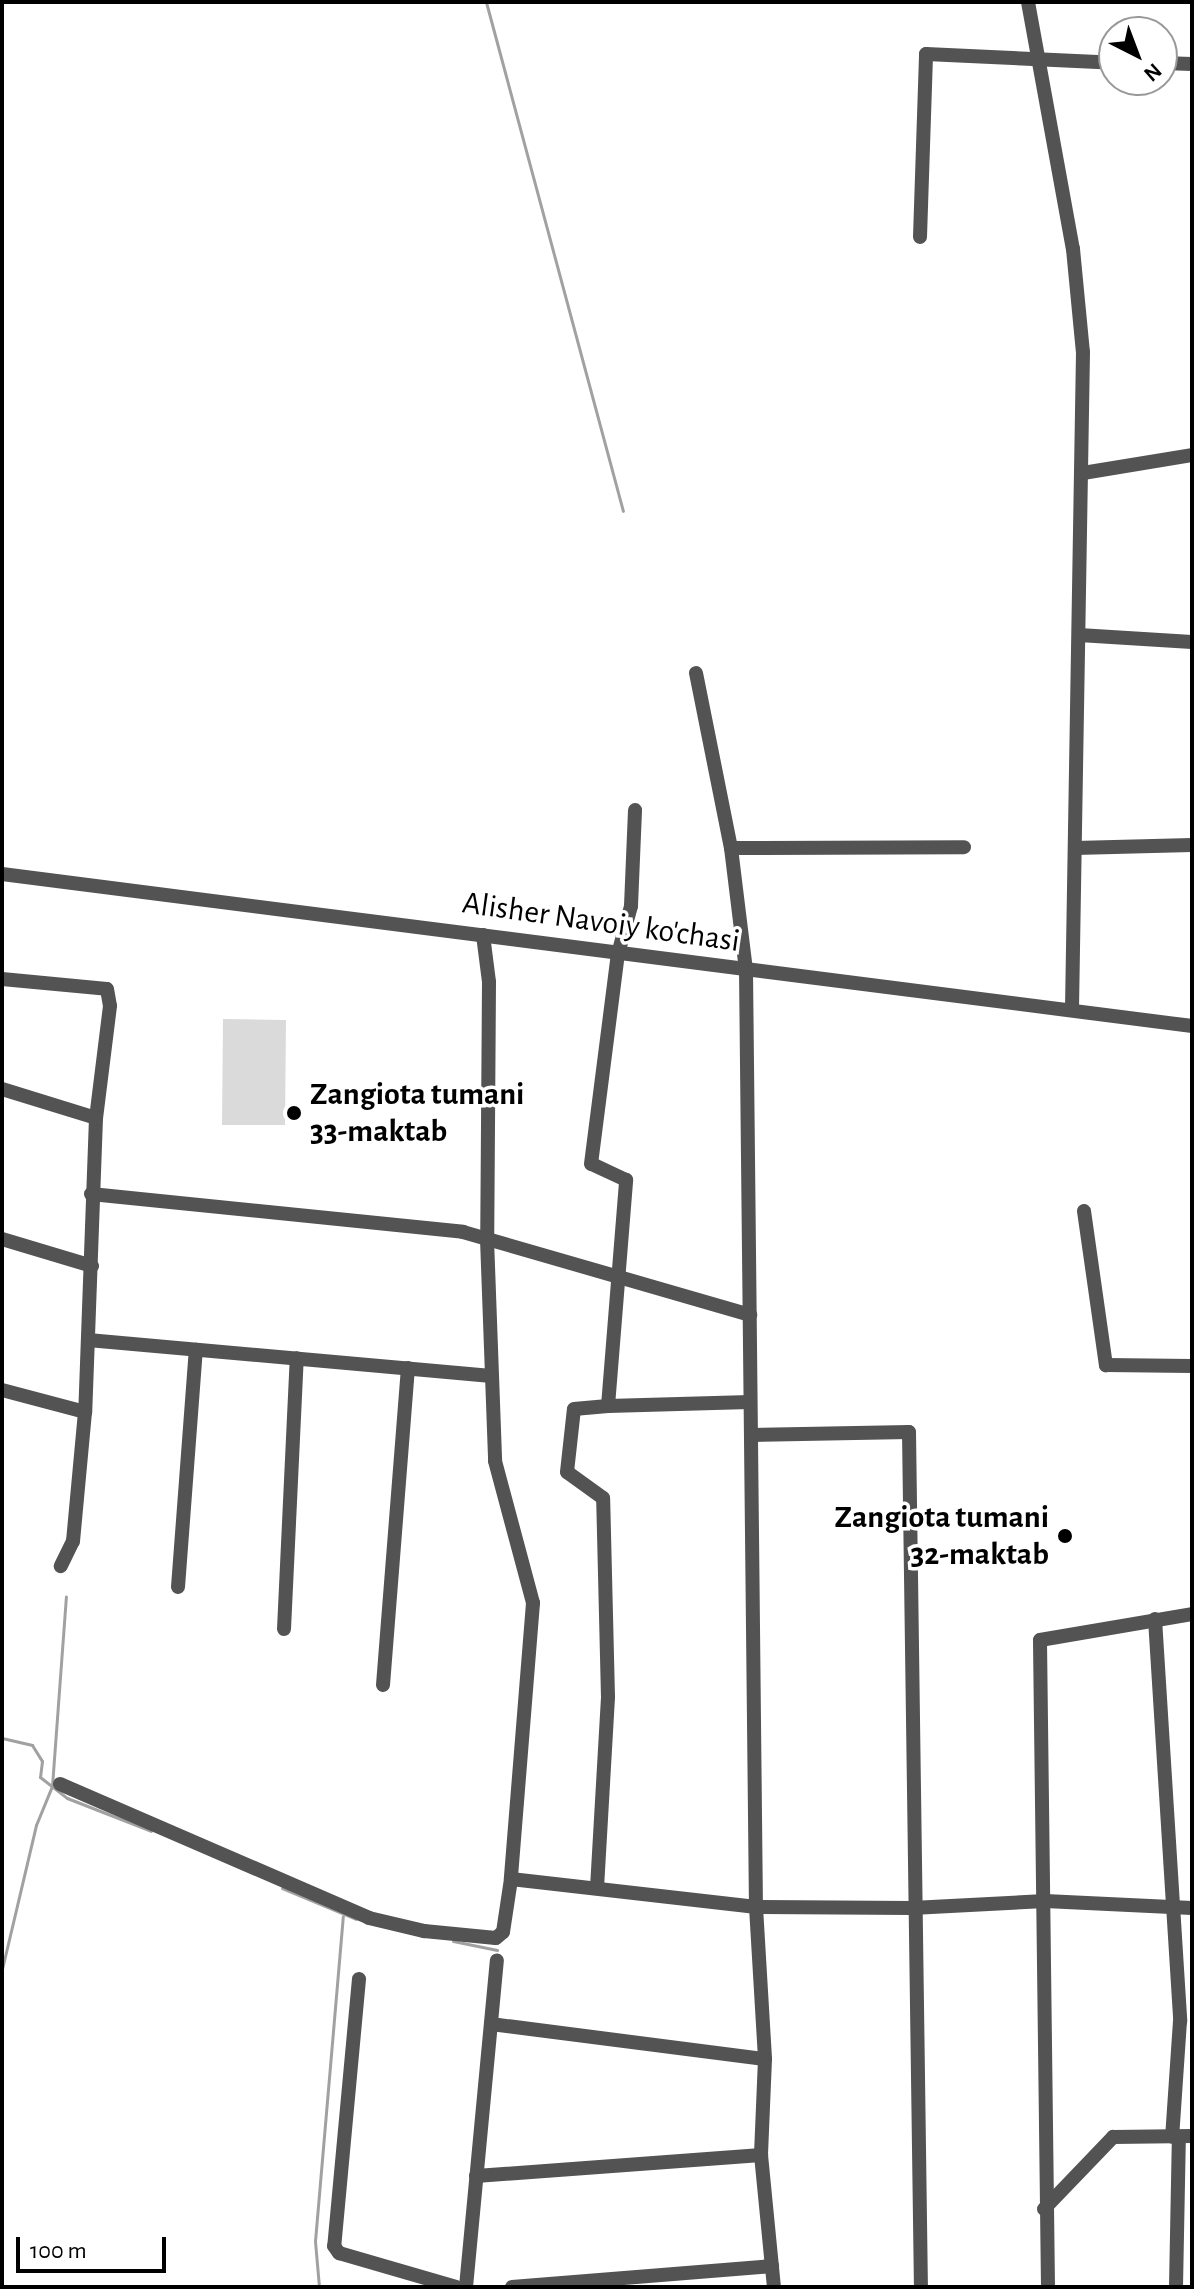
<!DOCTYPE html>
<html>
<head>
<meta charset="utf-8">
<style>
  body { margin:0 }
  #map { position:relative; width:1194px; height:2289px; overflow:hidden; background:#fff; font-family:"Alegreya Sans",sans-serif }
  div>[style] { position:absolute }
  .green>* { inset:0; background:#dadada }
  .stream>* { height:3px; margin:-1.5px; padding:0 1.5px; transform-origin:1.5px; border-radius:1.5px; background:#a1a1a1 }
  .minor>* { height:14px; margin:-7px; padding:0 7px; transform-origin:7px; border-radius:7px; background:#535353 }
  .dots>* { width:22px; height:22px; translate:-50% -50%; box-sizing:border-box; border:4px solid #fff; border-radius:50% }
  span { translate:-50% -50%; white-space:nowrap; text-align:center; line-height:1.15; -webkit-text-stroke:7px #fff; paint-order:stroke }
  .street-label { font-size:32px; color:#000 }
  .poi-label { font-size:32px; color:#000; font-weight:700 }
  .left { translate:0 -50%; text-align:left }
  .right { translate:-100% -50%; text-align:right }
  .frame { position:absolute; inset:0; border:4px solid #000; pointer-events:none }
  .north { position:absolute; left:1098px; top:16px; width:80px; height:80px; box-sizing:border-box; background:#fff; border:2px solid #999; border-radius:50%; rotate:138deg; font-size:22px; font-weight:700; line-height:32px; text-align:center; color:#000 }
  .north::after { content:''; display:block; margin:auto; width:28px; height:36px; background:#000; clip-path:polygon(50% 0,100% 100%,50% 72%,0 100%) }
  .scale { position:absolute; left:16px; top:2237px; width:150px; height:36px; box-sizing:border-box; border:4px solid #000; border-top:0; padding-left:10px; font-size:24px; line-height:28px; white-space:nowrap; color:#000; -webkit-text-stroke:6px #fff; paint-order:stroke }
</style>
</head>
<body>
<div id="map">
  <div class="green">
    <div style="clip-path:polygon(223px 1019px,286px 1020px,285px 1125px,222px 1125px)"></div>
  </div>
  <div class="stream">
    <div style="left:486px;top:2px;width:527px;rotate:74.94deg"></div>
    <div style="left:2px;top:1738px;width:31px;rotate:13deg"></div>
    <div style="left:32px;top:1745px;width:19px;rotate:58deg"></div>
    <div style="left:42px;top:1761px;width:16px;rotate:97deg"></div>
    <div style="left:40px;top:1777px;width:34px;rotate:38deg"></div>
    <div style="left:67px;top:1798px;width:90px;rotate:21.4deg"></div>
    <div style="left:282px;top:1888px;width:80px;rotate:22.7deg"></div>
    <div style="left:453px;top:1941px;width:45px;rotate:11.6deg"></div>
    <div style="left:2px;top:1969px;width:148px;rotate:-76.7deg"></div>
    <div style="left:36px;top:1825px;width:42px;rotate:-67.7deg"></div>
    <div style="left:52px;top:1786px;width:190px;rotate:-85.8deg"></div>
    <div style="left:319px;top:2287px;width:46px;rotate:-95deg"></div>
    <div style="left:315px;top:2241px;width:326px;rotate:-85.1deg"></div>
  </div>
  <div class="minor">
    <div style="left:1028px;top:2px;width:251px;rotate:79.7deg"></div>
    <div style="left:1073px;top:249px;width:103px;rotate:84.5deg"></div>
    <div style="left:1083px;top:352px;width:658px;rotate:90.96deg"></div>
    <div style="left:1162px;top:63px;width:30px;rotate:2deg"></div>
    <div style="left:920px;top:237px;width:183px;rotate:-88.1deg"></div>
    <div style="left:926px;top:54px;width:188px;rotate:2.7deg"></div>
    <div style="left:1083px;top:473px;width:110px;rotate:-9.4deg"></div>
    <div style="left:1079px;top:635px;width:113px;rotate:3.5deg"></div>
    <div style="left:696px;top:673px;width:178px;rotate:78.7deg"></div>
    <div style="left:731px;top:848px;width:123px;rotate:83deg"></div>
    <div style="left:746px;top:970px;width:937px;rotate:89.39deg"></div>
    <div style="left:756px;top:1907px;width:152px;rotate:86.6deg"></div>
    <div style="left:765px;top:2059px;width:96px;rotate:92.4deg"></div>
    <div style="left:761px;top:2155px;width:133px;rotate:84.4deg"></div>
    <div style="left:731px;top:848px;width:233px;rotate:-0.2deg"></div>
    <div style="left:1075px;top:848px;width:117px;rotate:-1.5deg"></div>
    <div style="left:2px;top:874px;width:1200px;rotate:7.28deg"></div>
    <div style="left:483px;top:935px;width:47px;rotate:82.7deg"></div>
    <div style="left:489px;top:982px;width:257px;rotate:90.4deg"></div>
    <div style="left:487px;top:1239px;width:222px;rotate:87.9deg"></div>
    <div style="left:495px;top:1461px;width:147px;rotate:75deg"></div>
    <div style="left:533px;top:1603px;width:277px;rotate:94.6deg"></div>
    <div style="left:511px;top:1879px;width:247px;rotate:6.5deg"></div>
    <div style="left:756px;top:1907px;width:156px;rotate:0.4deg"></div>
    <div style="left:912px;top:1908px;width:133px;rotate:-3deg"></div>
    <div style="left:1045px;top:1901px;width:147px;rotate:2.7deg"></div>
    <div style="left:2px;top:979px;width:105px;rotate:5.4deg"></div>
    <div style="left:107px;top:989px;width:17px;rotate:80deg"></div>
    <div style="left:110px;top:1006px;width:113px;rotate:97.1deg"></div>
    <div style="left:96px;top:1118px;width:294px;rotate:92.1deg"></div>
    <div style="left:85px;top:1412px;width:130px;rotate:95.3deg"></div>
    <div style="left:73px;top:1541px;width:28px;rotate:116deg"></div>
    <div style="left:2px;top:1089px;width:98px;rotate:17.1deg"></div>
    <div style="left:91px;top:1194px;width:374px;rotate:5.8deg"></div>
    <div style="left:463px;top:1232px;width:299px;rotate:16.1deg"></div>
    <div style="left:1084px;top:1211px;width:156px;rotate:81.9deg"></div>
    <div style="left:1106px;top:1365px;width:86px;rotate:0.7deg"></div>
    <div style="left:2px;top:1239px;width:94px;rotate:16.7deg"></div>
    <div style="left:88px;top:1340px;width:405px;rotate:5.1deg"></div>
    <div style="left:2px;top:1390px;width:86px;rotate:14.8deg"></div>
    <div style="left:608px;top:1406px;width:142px;rotate:-1.6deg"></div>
    <div style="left:751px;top:1435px;width:158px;rotate:-1.1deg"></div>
    <div style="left:909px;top:1432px;width:855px;rotate:89.2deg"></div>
    <div style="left:178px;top:1587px;width:238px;rotate:-85.7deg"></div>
    <div style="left:1155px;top:1619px;width:403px;rotate:86.4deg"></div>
    <div style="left:1180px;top:2021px;width:116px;rotate:93.9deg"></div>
    <div style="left:284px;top:1629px;width:271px;rotate:-87.3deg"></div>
    <div style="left:383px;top:1685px;width:318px;rotate:-85.5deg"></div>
    <div style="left:60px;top:1784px;width:337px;rotate:23.4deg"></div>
    <div style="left:369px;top:1918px;width:57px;rotate:13.3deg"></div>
    <div style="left:424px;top:1931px;width:72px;rotate:5.6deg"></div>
    <div style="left:496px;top:1938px;width:9px;rotate:-41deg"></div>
    <div style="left:503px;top:1932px;width:54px;rotate:-81.4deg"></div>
    <div style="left:597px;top:1888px;width:191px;rotate:-86.7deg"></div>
    <div style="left:608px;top:1697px;width:199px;rotate:-91.4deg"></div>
    <div style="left:603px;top:1498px;width:44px;rotate:-144.2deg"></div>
    <div style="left:567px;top:1472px;width:63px;rotate:-83.7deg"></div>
    <div style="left:574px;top:1409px;width:34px;rotate:-5deg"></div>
    <div style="left:608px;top:1406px;width:227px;rotate:-85.4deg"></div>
    <div style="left:626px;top:1180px;width:38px;rotate:-155deg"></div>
    <div style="left:591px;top:1164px;width:212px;rotate:-82.7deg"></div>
    <div style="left:618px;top:954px;width:50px;rotate:-74.8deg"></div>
    <div style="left:631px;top:906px;width:96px;rotate:-87.6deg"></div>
    <div style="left:359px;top:1979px;width:268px;rotate:95.3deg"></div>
    <div style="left:334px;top:2246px;width:9px;rotate:54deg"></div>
    <div style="left:339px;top:2253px;width:122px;rotate:16.2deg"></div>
    <div style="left:491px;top:2024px;width:276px;rotate:7.3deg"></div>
    <div style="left:476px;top:2176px;width:286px;rotate:-4.2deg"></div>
    <div style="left:1044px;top:2209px;width:100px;rotate:-46.2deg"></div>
    <div style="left:1113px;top:2137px;width:79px;rotate:-0.7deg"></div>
    <div style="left:466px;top:2287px;width:328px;rotate:-84.6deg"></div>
    <div style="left:512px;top:2287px;width:261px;rotate:-4.6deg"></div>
    <div style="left:1048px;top:2287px;width:647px;rotate:-90.71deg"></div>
    <div style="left:1040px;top:1640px;width:154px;rotate:-9.7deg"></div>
    <div style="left:1176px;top:2287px;width:150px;rotate:-88.9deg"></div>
  </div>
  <div class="dots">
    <div style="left:294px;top:1113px;background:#000"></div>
    <div style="left:1065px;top:1536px;background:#000"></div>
  </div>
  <div class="street-label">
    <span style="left:601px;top:922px;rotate:8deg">Alisher Navoiy ko'chasi</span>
  </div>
  <div class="poi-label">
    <span class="left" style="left:310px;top:1113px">Zangiota tumani<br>33-maktab</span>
    <span class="right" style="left:1049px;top:1536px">Zangiota tumani<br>32-maktab</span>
  </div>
  <div class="frame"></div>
  <div class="north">N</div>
  <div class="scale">100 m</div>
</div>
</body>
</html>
